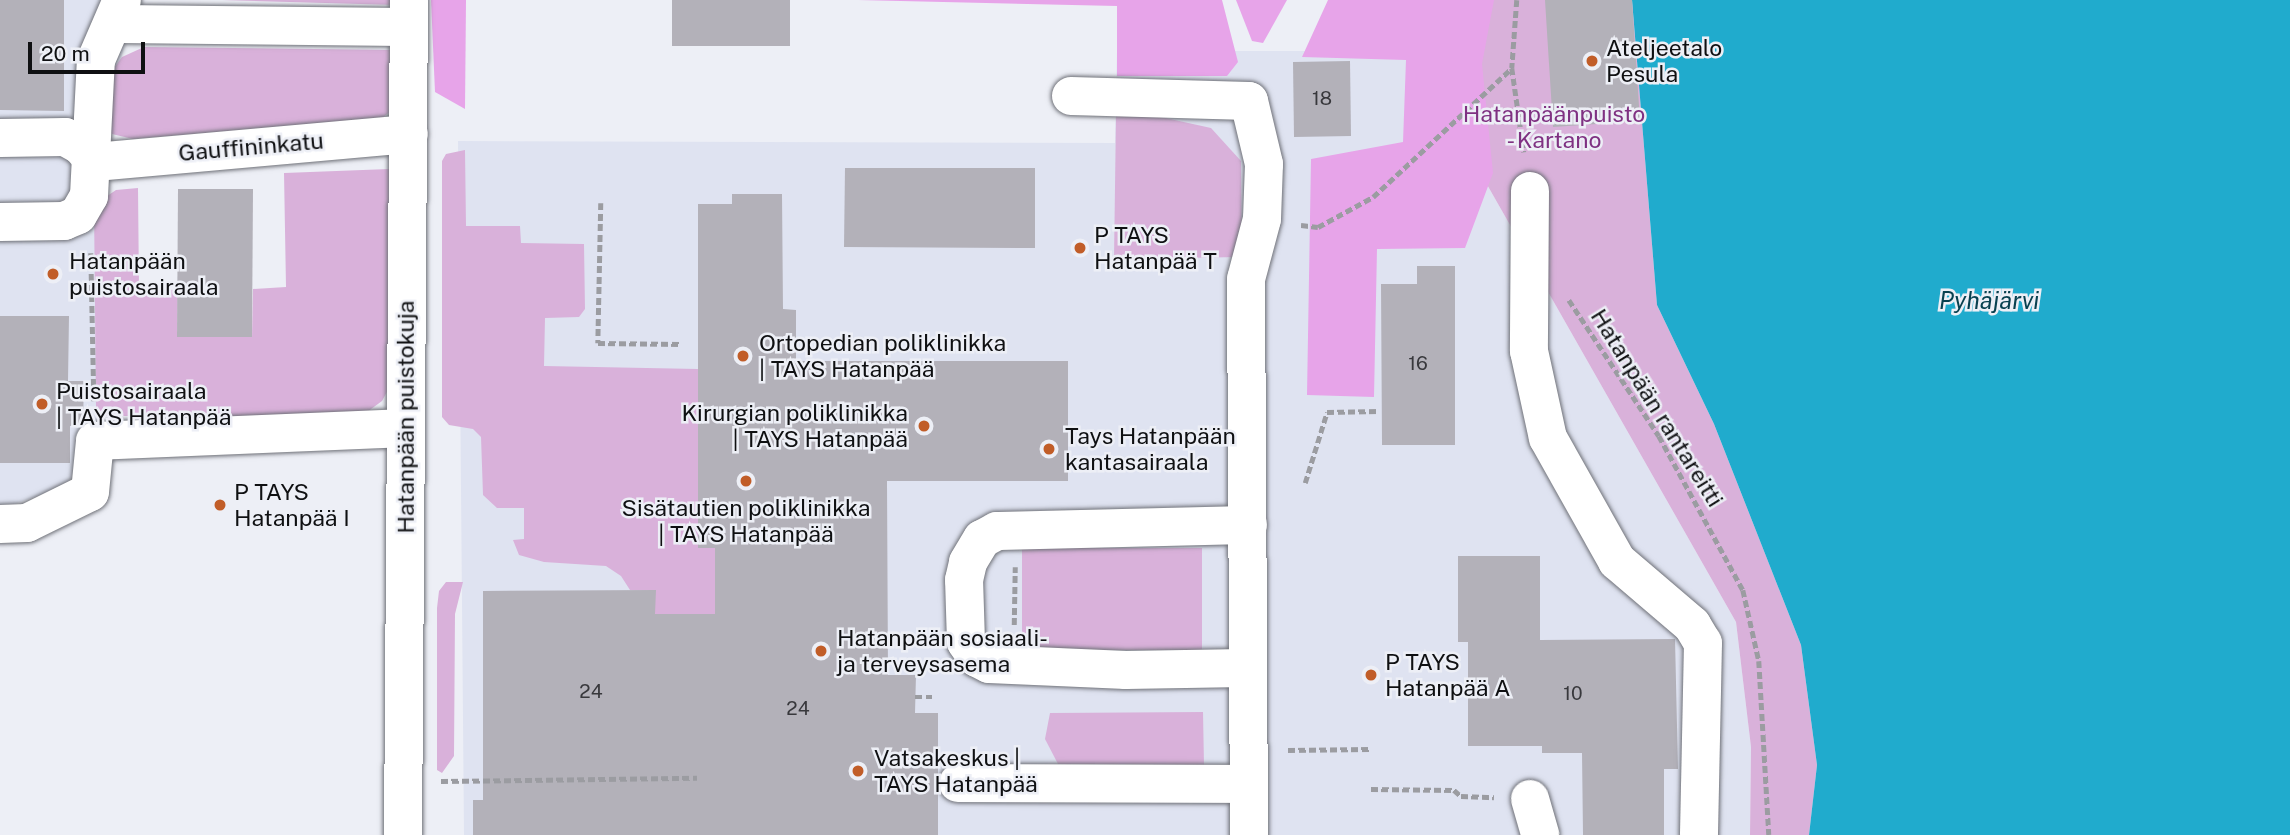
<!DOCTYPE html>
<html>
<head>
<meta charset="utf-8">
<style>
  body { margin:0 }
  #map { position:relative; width:2290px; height:835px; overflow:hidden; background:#edeff6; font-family:"Public Sans",sans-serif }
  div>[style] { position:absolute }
  .built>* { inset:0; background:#dfe3f1 }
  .green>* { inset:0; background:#d9b1da }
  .forest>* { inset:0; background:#e7a4e9 }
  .water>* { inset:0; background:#20abcd }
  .building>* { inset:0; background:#b3b1b9 }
  .path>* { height:4.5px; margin-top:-2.25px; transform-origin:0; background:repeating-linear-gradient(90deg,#9b9ca1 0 7px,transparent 0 10.5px) }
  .roads { filter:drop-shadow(0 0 2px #6f7178) drop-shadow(0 0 2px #6f7178) }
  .minor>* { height:38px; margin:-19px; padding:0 19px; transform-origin:19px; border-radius:19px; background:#fff }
  .dots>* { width:19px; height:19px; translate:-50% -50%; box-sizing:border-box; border:4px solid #edeff6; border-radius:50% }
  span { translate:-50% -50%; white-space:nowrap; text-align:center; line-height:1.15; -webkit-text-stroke:5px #edeff6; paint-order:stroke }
  .number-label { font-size:19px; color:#38383c }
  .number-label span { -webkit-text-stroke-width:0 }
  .poi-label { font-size:23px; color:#0f1012 }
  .left { translate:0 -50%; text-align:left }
  .right { translate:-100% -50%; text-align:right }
  .park-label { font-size:23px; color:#7f3182 }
  .street-label { font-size:23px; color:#0f1012 }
  .water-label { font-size:24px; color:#084150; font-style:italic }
  .scale { position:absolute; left:28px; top:42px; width:117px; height:32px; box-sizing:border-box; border:4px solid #0f1012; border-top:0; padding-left:9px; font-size:21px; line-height:24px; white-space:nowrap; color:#0f1012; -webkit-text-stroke:5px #edeff6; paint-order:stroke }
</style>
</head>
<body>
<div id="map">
  <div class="built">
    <div style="clip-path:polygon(0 0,134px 0,104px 140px,107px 409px,66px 486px,0 509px)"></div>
    <div style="clip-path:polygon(1117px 51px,1465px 51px,1469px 153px,1736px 622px,1751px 747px,1750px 835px,464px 835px,458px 141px,1115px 143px)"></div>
  </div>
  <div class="green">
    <div style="clip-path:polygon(222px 0,396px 0,396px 5px)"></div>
    <div style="clip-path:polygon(1455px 0,1632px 0,1657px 305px,1714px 424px,1801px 645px,1817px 765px,1809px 835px,1750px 835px,1751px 747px,1736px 622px,1469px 153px)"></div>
    <div style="clip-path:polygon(144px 47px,395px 50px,391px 111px,382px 118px,133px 139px,112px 134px,102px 119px,109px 75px,122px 57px)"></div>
    <div style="clip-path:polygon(1116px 116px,1161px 117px,1211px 128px,1241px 161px,1242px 257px,1114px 259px)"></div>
    <div style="clip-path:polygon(465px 150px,466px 226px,520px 226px,521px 243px,584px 244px,585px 309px,579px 317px,545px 318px,544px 366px,698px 369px,698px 547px,715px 548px,715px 614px,655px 614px,655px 591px,630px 590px,621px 576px,606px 566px,544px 562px,519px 555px,513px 540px,524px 539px,524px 508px,497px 508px,483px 495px,481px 437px,473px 429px,449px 425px,442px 417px,442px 161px,446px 154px)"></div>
    <div style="clip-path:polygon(389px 169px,388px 390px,382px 401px,367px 412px,345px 416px,107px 416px,96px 408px,94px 205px,116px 190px,138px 188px,139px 289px,178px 290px,177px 336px,252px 337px,253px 289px,286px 287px,284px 173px)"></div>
    <div style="clip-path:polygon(1022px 548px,1202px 548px,1202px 650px,1022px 650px)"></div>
    <div style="clip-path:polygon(446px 582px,463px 582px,455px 614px,454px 756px,442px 773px,437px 770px,437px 608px,439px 591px)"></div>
    <div style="clip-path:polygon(1203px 712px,1204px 765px,1058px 764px,1045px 739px,1050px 713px)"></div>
  </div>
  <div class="forest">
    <div style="clip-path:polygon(431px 0,466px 0,465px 109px,435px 92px)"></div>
    <div style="clip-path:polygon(858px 0,1222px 0,1238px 62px,1227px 76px,1117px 76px,1117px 6px)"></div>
    <div style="clip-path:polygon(1236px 0,1287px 0,1263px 43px,1252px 41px)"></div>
    <div style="clip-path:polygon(1328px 0,1494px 0,1482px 64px,1493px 173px,1465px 248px,1377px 249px,1374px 397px,1307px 395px,1311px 159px,1403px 142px,1406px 60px,1302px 57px)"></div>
  </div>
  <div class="water">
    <div style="clip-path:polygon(1632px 0,2290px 0,2290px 835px,1809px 835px,1817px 765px,1801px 645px,1714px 424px,1657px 305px)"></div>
  </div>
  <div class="building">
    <div style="clip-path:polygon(0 0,64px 0,64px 111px,0 110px)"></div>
    <div style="clip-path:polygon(672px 0,790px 0,790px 46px,672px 46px)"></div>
    <div style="clip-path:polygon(1545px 0,1632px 0,1640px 121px,1553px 127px)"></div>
    <div style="clip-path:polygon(1350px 61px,1351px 136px,1294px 137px,1293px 62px)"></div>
    <div style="clip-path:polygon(845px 168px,1035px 168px,1035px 248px,844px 247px)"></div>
    <div style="clip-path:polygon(178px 189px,253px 189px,252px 337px,177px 337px)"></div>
    <div style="clip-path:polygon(732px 194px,782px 194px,783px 309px,796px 310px,796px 361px,1068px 361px,1068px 481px,887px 481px,888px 675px,916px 675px,915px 713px,938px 713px,938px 835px,473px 835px,473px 800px,483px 800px,483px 591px,656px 590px,655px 614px,715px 614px,715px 548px,698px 548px,698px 204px,732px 204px)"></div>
    <div style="clip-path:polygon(1417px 266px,1455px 266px,1455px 445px,1382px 445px,1381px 284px,1417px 284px)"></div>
    <div style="clip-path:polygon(0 316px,69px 316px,68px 381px,84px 381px,83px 423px,70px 426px,70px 463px,0 463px)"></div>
    <div style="clip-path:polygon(1458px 556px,1540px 556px,1540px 640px,1675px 639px,1678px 769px,1664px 769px,1664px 835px,1583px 835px,1582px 753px,1542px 753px,1542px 746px,1468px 746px,1468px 642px,1458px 642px)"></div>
  </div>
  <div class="path">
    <div style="left:1517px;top:0;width:68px;rotate:94.2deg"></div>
    <div style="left:1512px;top:68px;width:85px;rotate:81.9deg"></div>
    <div style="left:601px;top:203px;width:140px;rotate:91.2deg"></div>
    <div style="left:598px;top:343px;width:83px;rotate:0.7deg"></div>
    <div style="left:1301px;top:225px;width:17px;rotate:7deg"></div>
    <div style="left:1318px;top:227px;width:63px;rotate:-28.6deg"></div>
    <div style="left:1373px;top:197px;width:190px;rotate:-42.9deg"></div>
    <div style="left:91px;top:253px;width:148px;rotate:88.8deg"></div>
    <div style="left:1569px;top:300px;width:163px;rotate:56.5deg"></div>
    <div style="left:1659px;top:436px;width:175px;rotate:61.4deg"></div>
    <div style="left:1743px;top:590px;width:73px;rotate:77.3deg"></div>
    <div style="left:1759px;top:661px;width:174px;rotate:86.7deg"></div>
    <div style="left:1305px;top:483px;width:74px;rotate:-72.8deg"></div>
    <div style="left:1327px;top:412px;width:52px;rotate:-1.1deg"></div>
    <div style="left:1014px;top:625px;width:58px;rotate:-89deg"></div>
    <div style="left:915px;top:697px;width:17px"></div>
    <div style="left:1288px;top:750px;width:82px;rotate:-0.7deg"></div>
    <div style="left:441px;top:781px;width:256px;rotate:-0.7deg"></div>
    <div style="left:1371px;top:789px;width:83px;rotate:0.7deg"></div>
    <div style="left:1454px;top:790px;width:9px;rotate:41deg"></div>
    <div style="left:1461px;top:796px;width:33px;rotate:2deg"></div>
  </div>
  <div class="roads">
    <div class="minor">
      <div style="left:115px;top:24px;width:293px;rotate:0.6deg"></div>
      <div style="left:1071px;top:96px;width:178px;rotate:1.6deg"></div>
      <div style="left:1249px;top:101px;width:65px;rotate:76.6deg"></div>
      <div style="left:1264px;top:164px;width:55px;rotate:92.1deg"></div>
      <div style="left:1262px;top:219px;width:62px;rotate:104.9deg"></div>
      <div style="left:1246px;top:279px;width:556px;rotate:89.69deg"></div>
      <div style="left:0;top:138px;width:65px;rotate:-0.9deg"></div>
      <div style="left:65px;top:137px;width:18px;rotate:29deg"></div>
      <div style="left:81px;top:146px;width:21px;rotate:49deg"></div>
      <div style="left:95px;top:162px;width:315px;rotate:-5.1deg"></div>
      <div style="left:1530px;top:191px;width:160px;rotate:90.4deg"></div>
      <div style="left:1529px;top:351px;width:89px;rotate:77.7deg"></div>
      <div style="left:1548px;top:438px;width:141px;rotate:60.7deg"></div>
      <div style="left:1617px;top:561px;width:99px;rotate:40.5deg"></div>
      <div style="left:1692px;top:625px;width:21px;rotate:59deg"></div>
      <div style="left:1703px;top:643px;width:192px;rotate:91.2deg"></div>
      <div style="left:0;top:222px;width:64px;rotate:-0.9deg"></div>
      <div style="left:64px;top:221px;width:15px;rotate:-23deg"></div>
      <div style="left:78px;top:215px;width:22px;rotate:-60deg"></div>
      <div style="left:89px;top:196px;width:136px;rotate:-87.1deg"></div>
      <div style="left:96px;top:60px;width:65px;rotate:-66.6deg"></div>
      <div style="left:0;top:524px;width:27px;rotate:-2deg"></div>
      <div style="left:27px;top:523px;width:70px;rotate:-26.2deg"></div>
      <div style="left:90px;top:492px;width:51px;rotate:-84.4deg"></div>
      <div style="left:95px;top:441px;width:311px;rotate:-2.4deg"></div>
      <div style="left:1245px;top:668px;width:119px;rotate:179deg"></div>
      <div style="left:1126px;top:670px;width:137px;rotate:-177.5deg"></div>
      <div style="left:989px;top:664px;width:13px;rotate:-153deg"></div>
      <div style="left:977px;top:658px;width:19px;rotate:-125deg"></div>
      <div style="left:966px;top:642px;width:62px;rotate:-91.8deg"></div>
      <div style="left:964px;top:580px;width:18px;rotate:-77deg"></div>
      <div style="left:968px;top:562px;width:27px;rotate:-59deg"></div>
      <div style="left:982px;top:539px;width:17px;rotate:-28deg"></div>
      <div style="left:997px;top:531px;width:251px;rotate:-1.4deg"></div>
      <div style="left:958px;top:783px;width:289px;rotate:0.2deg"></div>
      <div style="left:1530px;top:799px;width:37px;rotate:74deg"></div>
      <div style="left:403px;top:835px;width:835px;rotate:-89.59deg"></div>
    </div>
  </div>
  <div class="dots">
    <div style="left:1592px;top:61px;background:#c15d28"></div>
    <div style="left:1080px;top:248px;background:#c15d28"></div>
    <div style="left:53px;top:274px;background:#c15d28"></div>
    <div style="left:743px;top:356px;background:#c15d28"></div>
    <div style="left:42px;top:404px;background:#c15d28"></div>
    <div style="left:924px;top:426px;background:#c15d28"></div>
    <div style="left:1049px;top:449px;background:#c15d28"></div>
    <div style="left:746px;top:481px;background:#c15d28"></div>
    <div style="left:220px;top:505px;background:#c15d28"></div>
    <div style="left:821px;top:651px;background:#c15d28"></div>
    <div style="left:1371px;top:675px;background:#c15d28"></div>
    <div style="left:858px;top:771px;background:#c15d28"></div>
  </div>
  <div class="number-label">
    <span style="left:1322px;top:99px">18</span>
    <span style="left:1418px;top:364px">16</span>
    <span style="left:591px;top:692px">24</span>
    <span style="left:1573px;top:694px">10</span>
    <span style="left:798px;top:709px">24</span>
  </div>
  <div class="poi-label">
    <span class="left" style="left:1606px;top:61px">Ateljeetalo<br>Pesula</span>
    <span class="left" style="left:1094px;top:248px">P TAYS<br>Hatanpää T</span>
    <span class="left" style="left:69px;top:274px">Hatanpään<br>puistosairaala</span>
    <span class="left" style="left:759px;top:356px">Ortopedian poliklinikka<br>| TAYS Hatanpää</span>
    <span class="left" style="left:56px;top:404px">Puistosairaala<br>| TAYS Hatanpää</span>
    <span class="right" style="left:908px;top:426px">Kirurgian poliklinikka<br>| TAYS Hatanpää</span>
    <span class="left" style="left:1065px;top:449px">Tays Hatanpään<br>kantasairaala</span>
    <span class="left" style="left:234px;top:505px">P TAYS<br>Hatanpää I</span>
    <span style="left:746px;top:521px">Sisätautien poliklinikka<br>| TAYS Hatanpää</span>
    <span class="left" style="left:837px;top:651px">Hatanpään sosiaali-<br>ja terveysasema</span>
    <span class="left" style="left:1385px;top:675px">P TAYS<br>Hatanpää A</span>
    <span class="left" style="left:874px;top:771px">Vatsakeskus |<br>TAYS Hatanpää</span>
  </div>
  <div class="park-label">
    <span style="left:1554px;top:127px">Hatanpäänpuisto<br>- Kartano</span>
  </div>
  <div class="street-label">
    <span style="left:251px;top:147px;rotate:-5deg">Gauffininkatu</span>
    <span style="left:1657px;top:408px;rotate:58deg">Hatanpään rantareitti</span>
    <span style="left:406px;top:417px;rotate:-90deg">Hatanpään puistokuja</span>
  </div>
  <div class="water-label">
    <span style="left:1989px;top:301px">Pyhäjärvi</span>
  </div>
  <div class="scale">20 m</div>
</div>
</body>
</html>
